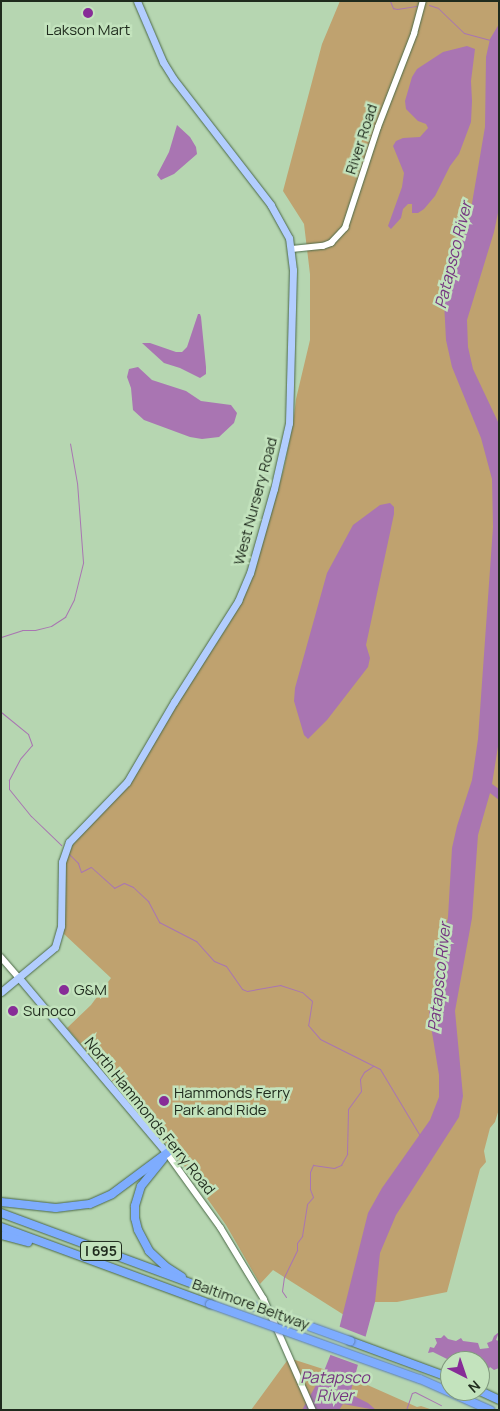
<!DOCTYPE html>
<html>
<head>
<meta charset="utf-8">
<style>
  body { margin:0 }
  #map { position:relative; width:500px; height:1411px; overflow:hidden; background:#b6d6b1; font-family:Manrope,sans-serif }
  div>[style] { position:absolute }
  .green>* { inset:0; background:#bfa26f }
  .water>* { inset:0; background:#a975b2 }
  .pier>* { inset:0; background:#b6d6b1 }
  .stream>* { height:1px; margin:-0.5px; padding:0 0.5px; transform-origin:0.5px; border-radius:0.5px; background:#a975b2 }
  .roads { filter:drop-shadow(0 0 1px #4c6948) drop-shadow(0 0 1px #4c6948) }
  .minor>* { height:5.5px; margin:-2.75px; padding:0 2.75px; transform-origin:2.75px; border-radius:2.75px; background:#fff }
  .major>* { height:7px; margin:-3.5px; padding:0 3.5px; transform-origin:3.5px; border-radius:3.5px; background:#b2cdfe }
  .highway>* { height:8px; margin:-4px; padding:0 4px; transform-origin:4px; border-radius:4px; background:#7eacfe }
  .bridges { filter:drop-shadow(0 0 1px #5d7faf) drop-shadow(0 0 1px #5d7faf) }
  .highway-bridge>* { height:8px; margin:-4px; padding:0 4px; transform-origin:4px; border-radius:4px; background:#7eacfe }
  .dots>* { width:14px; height:14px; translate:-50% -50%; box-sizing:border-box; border:2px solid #c3e3bd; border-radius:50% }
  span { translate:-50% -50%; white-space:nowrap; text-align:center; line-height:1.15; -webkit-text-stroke:5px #c3e3bd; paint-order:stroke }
  .shield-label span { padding:1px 4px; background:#c3e3bd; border:1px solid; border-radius:4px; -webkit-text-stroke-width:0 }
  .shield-label { font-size:14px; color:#1f2b1d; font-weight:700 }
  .poi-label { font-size:15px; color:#1f2b1d }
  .left { translate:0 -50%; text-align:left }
  .street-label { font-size:15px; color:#1f2b1d }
  .water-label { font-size:16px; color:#753581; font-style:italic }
  .frame { position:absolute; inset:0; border:2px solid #1f2b1d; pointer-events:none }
  .north { position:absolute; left:440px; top:1351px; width:50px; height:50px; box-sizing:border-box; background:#c3e3bd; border:1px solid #81997d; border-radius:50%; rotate:139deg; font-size:14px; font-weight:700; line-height:20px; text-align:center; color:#1f2b1d }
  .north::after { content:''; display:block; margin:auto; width:18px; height:22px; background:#872c97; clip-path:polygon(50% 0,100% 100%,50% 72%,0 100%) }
</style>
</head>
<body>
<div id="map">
  <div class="green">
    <div style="clip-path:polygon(340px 1px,499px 1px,499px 1109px,495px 1122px,490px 1128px,484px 1151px,486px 1162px,480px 1169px,447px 1292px,397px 1302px,375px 1302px,344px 1315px,273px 1270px,260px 1284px,226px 1225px,180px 1160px,67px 1028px,91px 1005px,111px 978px,64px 934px,66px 863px,73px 844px,131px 783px,177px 704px,229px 624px,247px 590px,254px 574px,284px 468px,293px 424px,296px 399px,310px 340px,310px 274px,304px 224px,283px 191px,322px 44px)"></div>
    <div style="clip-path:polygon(289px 1358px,354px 1379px,417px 1407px,421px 1406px,433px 1410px,251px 1410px)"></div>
  </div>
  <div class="water">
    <div style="clip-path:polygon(499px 24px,499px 208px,494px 232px,467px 320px,468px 347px,473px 369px,499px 424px,499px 740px,492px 784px,499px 789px,499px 800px,490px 793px,478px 835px,472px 918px,455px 1011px,463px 1096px,459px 1117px,396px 1215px,380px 1253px,375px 1302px,350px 1394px,368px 1403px,376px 1410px,343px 1404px,339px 1410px,302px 1410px,324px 1371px,336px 1341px,368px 1213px,382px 1188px,430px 1120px,439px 1097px,439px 1075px,429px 1014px,448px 917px,452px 848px,457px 826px,472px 780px,478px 739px,493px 527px,492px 479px,481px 438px,452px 367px,446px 340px,444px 302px,470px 215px,485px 127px,486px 57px,490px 39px)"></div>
    <div style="clip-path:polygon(467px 46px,475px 49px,471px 81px,472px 101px,471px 122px,459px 154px,450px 166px,435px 196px,424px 209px,418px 213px,412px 213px,412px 204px,408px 204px,403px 209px,401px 218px,391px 229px,388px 226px,402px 187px,404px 173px,393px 146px,396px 141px,403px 138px,420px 137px,428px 128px,426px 124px,418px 121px,406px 109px,405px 101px,412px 77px,417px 69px,443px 52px)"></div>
    <div style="clip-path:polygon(177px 125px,190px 137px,196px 147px,197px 154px,174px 174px,161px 180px,157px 175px,169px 152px)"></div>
    <div style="clip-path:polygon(198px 314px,200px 314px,201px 317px,206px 367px,206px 374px,200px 378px,180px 368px,164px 363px,142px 343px,150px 343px,176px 352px,182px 352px,187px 347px)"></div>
    <div style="clip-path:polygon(138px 367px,152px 380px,186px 391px,201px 401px,231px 405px,237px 413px,234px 423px,219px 437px,202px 439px,190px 437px,144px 420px,133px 410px,131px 388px,127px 377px,129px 369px)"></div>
    <div style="clip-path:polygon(390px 503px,394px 507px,394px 514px,366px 645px,370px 658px,368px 667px,327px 720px,308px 739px,304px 735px,294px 701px,295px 688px,327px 573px,353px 525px,380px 505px)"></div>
    <div style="clip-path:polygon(499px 1332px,496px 1340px,499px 1341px,499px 1368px,494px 1370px,490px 1367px,486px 1374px,480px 1375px,480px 1361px,457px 1361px,453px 1358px,449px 1360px,433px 1352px,428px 1353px,430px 1347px,434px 1348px,437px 1343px,435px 1338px,441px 1338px,444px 1335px,448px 1339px,456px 1341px,461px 1338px,463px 1341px,478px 1343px,480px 1349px,489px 1348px,487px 1343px,492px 1341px,494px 1336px)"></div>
  </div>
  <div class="pier">
    <div style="clip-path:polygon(338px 1326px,369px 1338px,361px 1366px,328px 1354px)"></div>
  </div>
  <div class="stream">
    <div style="left:390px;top:1px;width:8px;rotate:67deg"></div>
    <div style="left:393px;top:8px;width:4px;rotate:14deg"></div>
    <div style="left:397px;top:9px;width:20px;rotate:-9deg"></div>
    <div style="left:429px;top:5px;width:9px;rotate:18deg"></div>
    <div style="left:438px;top:8px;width:36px;rotate:44deg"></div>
    <div style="left:464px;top:33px;width:28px;rotate:15deg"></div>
    <div style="left:1px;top:637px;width:22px;rotate:-18deg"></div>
    <div style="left:22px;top:630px;width:13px"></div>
    <div style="left:35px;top:630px;width:16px;rotate:-14deg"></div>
    <div style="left:51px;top:626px;width:17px;rotate:-33deg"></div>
    <div style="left:65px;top:617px;width:20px;rotate:-63deg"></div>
    <div style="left:74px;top:599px;width:38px;rotate:-76deg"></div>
    <div style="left:83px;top:562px;width:79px;rotate:-94.3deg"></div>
    <div style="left:77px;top:483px;width:40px;rotate:-100deg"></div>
    <div style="left:1px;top:712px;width:35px;rotate:39deg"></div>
    <div style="left:28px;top:734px;width:12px;rotate:70deg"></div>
    <div style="left:32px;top:745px;width:18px;rotate:131deg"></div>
    <div style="left:20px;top:759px;width:24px;rotate:118deg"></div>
    <div style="left:9px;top:780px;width:9px;rotate:90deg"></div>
    <div style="left:9px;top:789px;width:35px;rotate:51deg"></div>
    <div style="left:31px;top:816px;width:42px;rotate:44deg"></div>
    <div style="left:69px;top:854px;width:13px;rotate:45deg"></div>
    <div style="left:78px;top:863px;width:9px;rotate:72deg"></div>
    <div style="left:81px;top:872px;width:11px;rotate:-27deg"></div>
    <div style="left:91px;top:867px;width:31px;rotate:42deg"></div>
    <div style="left:114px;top:888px;width:11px;rotate:-27deg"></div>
    <div style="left:124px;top:883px;width:10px;rotate:24deg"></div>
    <div style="left:133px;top:887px;width:21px;rotate:43deg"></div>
    <div style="left:148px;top:901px;width:24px;rotate:62deg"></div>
    <div style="left:159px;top:922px;width:42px;rotate:27.2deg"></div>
    <div style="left:196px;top:941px;width:27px;rotate:48deg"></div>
    <div style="left:214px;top:961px;width:13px;rotate:23deg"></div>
    <div style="left:226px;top:966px;width:28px;rotate:55deg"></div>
    <div style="left:242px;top:989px;width:5px;rotate:22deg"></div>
    <div style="left:247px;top:991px;width:34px;rotate:-10deg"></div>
    <div style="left:280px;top:985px;width:23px;rotate:18deg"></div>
    <div style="left:302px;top:992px;width:13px;rotate:42deg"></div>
    <div style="left:312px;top:1001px;width:24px;rotate:99deg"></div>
    <div style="left:308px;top:1025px;width:18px;rotate:49deg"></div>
    <div style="left:320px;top:1039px;width:67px;rotate:26.6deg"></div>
    <div style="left:380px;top:1069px;width:76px;rotate:59deg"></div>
    <div style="left:286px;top:1297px;width:7px;rotate:-124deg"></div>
    <div style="left:282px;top:1291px;width:14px;rotate:-82deg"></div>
    <div style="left:284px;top:1277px;width:30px;rotate:-64deg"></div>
    <div style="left:297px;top:1250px;width:7px;rotate:-90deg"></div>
    <div style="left:297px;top:1243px;width:9px;rotate:-54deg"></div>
    <div style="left:302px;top:1236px;width:32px;rotate:-81deg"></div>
    <div style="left:307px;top:1204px;width:9px;rotate:-49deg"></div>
    <div style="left:313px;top:1197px;width:9px;rotate:-111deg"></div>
    <div style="left:310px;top:1189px;width:17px;rotate:-90deg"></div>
    <div style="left:310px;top:1172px;width:8px;rotate:-67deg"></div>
    <div style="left:313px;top:1165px;width:21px;rotate:8deg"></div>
    <div style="left:334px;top:1168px;width:8px;rotate:-23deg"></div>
    <div style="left:341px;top:1165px;width:13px;rotate:-61deg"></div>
    <div style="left:347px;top:1154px;width:45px;rotate:-88.7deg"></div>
    <div style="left:348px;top:1109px;width:22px;rotate:-54deg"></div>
    <div style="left:361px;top:1091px;width:12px;rotate:-95deg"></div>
    <div style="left:360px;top:1079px;width:8px;rotate:-60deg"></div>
    <div style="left:364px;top:1072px;width:11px;rotate:-34deg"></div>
    <div style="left:406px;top:1410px;width:18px;rotate:-71deg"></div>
    <div style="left:412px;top:1393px;width:3px;rotate:-18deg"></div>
    <div style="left:415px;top:1392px;width:29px;rotate:27deg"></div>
  </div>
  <div class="roads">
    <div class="minor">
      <div style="left:292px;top:249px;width:31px;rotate:-6deg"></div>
      <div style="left:323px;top:246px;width:9px;rotate:-21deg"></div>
      <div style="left:331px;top:243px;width:21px;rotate:-47deg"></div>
      <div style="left:345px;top:228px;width:106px;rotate:-71.9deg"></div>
      <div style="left:378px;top:127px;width:100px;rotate:-68.8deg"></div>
      <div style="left:414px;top:34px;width:34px;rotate:-75deg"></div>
      <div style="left:1px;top:957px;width:28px;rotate:49deg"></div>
      <div style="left:167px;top:1153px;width:92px;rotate:54.2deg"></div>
      <div style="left:221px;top:1228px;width:83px;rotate:58.8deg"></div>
      <div style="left:264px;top:1299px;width:121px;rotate:66.2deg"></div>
    </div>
    <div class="major">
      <div style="left:19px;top:978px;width:229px;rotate:49.8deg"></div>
      <div style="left:1px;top:992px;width:70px;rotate:-39.8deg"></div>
      <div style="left:55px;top:947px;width:22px;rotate:-74deg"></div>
      <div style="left:61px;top:926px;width:64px;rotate:-89.1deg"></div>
      <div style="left:62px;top:862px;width:21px;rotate:-71deg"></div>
      <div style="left:69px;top:842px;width:83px;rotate:-46deg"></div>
      <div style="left:127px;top:782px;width:93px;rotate:-59.6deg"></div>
      <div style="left:174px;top:702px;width:120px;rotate:-57.6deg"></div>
      <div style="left:238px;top:601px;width:30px;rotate:-67deg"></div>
      <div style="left:250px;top:573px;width:87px;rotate:-74.1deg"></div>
      <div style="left:274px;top:489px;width:68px;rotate:-77.2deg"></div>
      <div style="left:289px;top:423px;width:153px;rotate:-88.5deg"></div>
      <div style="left:293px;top:270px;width:32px;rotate:-97deg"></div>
      <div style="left:289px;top:238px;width:38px;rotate:-119deg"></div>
      <div style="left:271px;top:205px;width:160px;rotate:-127.7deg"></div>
      <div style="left:173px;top:78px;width:19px;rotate:-122deg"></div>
      <div style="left:163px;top:62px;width:66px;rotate:-113.1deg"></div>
    </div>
    <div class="highway">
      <div style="left:163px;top:1159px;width:35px;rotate:129deg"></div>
      <div style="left:141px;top:1186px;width:21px;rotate:107deg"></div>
      <div style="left:135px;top:1206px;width:12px;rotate:90deg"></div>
      <div style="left:135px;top:1218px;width:12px;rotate:76deg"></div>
      <div style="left:138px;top:1230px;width:24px;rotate:62deg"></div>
      <div style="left:149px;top:1251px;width:22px;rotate:43deg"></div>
      <div style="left:165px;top:1266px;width:20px;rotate:33deg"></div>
      <div style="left:1px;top:1202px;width:55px;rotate:6.2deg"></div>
      <div style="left:56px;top:1208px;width:34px;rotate:-7deg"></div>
      <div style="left:90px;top:1204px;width:24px;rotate:-24deg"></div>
      <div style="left:112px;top:1194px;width:69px;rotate:-36.7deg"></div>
      <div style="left:1px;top:1213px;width:227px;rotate:20.3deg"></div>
      <div style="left:1px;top:1227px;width:223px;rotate:20.2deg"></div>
      <div style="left:1px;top:1235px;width:28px;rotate:15deg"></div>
      <div style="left:350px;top:1341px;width:107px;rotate:20.3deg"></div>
      <div style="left:480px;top:1391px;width:21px;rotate:25deg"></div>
    </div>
  </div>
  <div class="bridges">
    <div class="highway-bridge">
      <div style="left:214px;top:1292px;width:145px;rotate:19.8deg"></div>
      <div style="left:210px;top:1304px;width:223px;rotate:19.7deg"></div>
      <div style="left:420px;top:1379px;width:77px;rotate:23.9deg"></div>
    </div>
  </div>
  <div class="dots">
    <div style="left:88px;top:13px;background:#872c97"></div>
    <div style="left:64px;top:990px;background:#872c97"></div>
    <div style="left:13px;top:1011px;background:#872c97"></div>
    <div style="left:164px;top:1101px;background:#872c97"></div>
  </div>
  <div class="shield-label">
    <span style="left:101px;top:1251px">I 695</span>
  </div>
  <div class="poi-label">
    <span style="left:88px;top:30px">Lakson Mart</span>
    <span class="left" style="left:74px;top:990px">G&amp;M</span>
    <span class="left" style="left:23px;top:1011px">Sunoco</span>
    <span class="left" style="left:174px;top:1101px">Hammonds Ferry<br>Park and Ride</span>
  </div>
  <div class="street-label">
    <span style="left:361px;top:139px;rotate:-72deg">River Road</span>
    <span style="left:255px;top:501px;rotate:-75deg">West Nursery Road</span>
    <span style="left:150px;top:1116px;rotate:51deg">North Hammonds Ferry Road</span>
    <span style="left:251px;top:1304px;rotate:20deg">Baltimore Beltway</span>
  </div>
  <div class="water-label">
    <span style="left:453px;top:255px;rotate:-76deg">Patapsco River</span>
    <span style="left:439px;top:977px;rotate:-84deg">Patapsco River</span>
    <span style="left:335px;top:1386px">Patapsco<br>River</span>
  </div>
  <div class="frame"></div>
  <div class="north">N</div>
</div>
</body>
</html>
